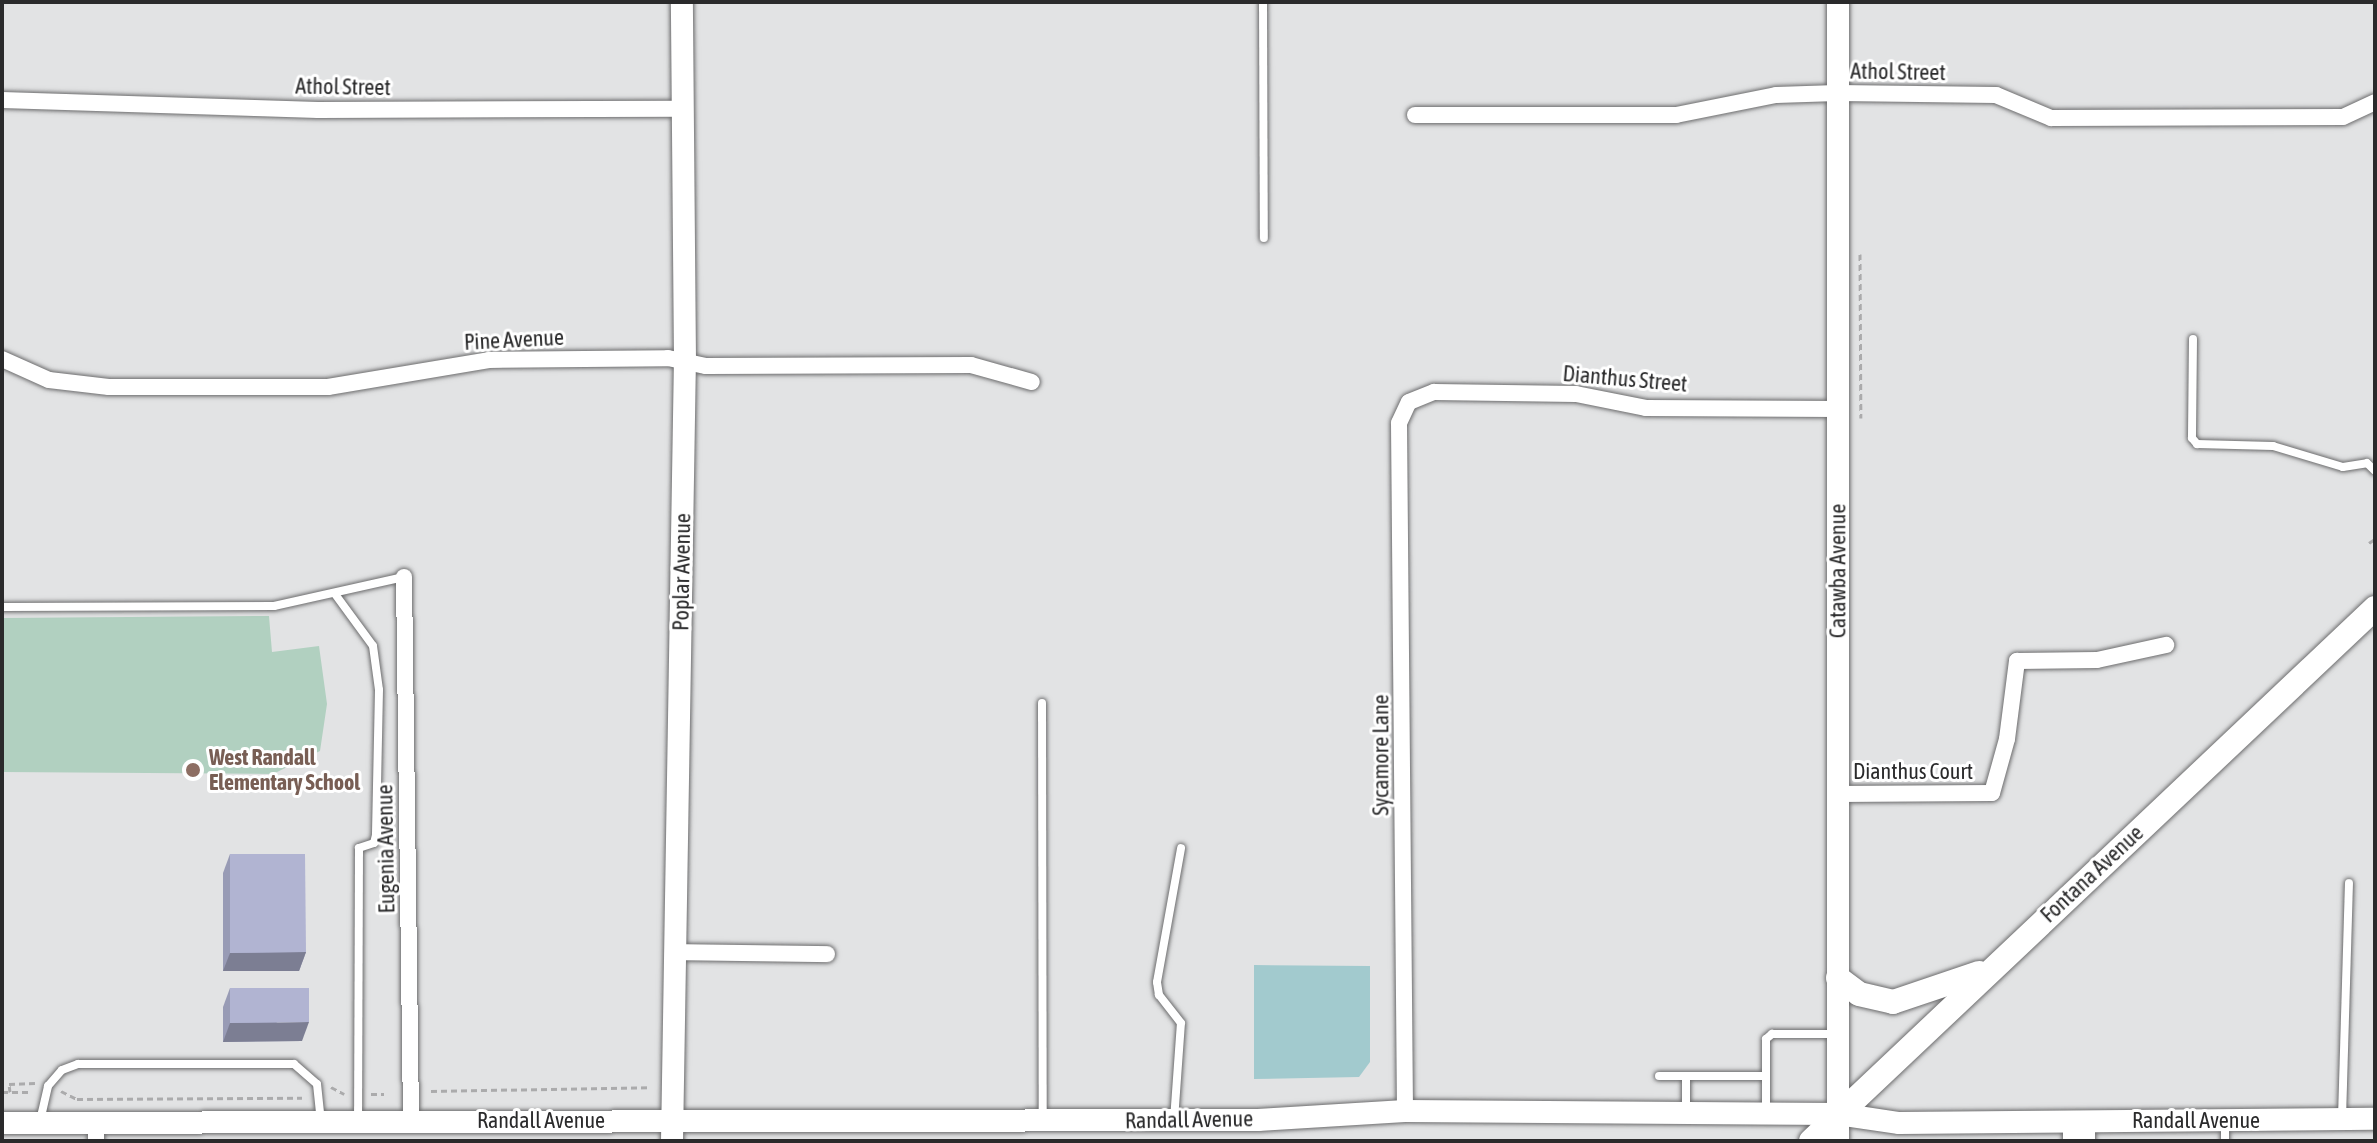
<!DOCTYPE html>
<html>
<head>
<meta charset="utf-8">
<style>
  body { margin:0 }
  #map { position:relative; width:2377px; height:1143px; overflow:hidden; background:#e2e3e4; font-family:"Asap Condensed",sans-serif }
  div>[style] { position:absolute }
  .green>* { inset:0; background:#b1d0c0 }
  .water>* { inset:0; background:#a2cace }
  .path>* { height:3px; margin-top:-1.5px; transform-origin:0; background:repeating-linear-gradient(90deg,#ababac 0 6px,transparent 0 10px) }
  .roads { filter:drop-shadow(0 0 2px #6c6c6d) drop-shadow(0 0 2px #6c6c6d) }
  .service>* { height:8px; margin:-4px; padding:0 4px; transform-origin:4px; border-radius:4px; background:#fff }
  .minor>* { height:16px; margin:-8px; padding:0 8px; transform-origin:8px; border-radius:8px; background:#fff }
  .tertiary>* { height:22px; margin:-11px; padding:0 11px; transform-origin:11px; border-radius:11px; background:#fff }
  .secondary>* { height:24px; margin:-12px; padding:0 12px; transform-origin:12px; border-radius:12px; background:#fff }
  .wall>* { inset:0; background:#989bb5 }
  .shaded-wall>* { inset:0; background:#7c7e93 }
  .building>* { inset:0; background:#b1b4d2 }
  .dots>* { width:22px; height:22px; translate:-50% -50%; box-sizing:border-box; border:4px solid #fff; border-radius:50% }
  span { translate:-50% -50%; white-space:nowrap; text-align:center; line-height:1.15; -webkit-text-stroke:6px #fff; paint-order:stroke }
  .street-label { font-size:22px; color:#2a2a2b }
  .education-label { font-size:22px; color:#785e54; font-weight:700 }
  .left { translate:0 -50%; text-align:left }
  .frame { position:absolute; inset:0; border:4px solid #2a2a2b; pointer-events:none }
</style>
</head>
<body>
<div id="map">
  <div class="green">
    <div style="clip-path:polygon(269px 616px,272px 652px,319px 646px,327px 704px,320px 751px,273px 774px,2px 772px,2px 618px)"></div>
  </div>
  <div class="water">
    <div style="clip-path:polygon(1254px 965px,1370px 966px,1370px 1062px,1359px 1077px,1254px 1079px)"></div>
  </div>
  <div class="path">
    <div style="left:1860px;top:254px;width:164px;rotate:89.7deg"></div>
    <div style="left:2369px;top:543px;width:7px;rotate:-34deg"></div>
    <div style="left:331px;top:1087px;width:15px;rotate:28deg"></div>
    <div style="left:61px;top:1091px;width:18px;rotate:27deg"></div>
    <div style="left:77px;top:1099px;width:225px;rotate:-0.3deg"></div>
    <div style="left:431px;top:1091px;width:220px;rotate:-1deg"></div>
    <div style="left:2px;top:1092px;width:26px"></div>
    <div style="left:10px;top:1092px;width:8px;rotate:-97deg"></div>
    <div style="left:9px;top:1084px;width:26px;rotate:-2deg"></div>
    <div style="left:371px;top:1094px;width:13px"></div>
  </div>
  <div class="roads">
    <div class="service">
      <div style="left:1263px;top:2px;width:236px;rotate:89.8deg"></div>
      <div style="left:2193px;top:339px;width:99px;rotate:90.6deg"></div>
      <div style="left:2192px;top:438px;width:8px;rotate:50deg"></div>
      <div style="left:2197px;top:444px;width:76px;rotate:1.5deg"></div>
      <div style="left:2273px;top:446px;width:73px;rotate:16.7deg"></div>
      <div style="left:2343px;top:467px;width:24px;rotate:-9deg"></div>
      <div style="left:2367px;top:463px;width:11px;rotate:45deg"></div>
      <div style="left:335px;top:594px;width:64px;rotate:53.8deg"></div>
      <div style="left:373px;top:646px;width:44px;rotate:82.2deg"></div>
      <div style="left:379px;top:690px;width:145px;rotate:91.2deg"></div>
      <div style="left:376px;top:835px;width:8px;rotate:104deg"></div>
      <div style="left:374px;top:843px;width:16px;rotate:162deg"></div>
      <div style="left:359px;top:848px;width:273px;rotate:90.2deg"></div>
      <div style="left:2px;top:607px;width:272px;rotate:-0.2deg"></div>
      <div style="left:274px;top:606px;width:133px;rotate:-12.6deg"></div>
      <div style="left:1042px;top:703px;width:417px;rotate:89.9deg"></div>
      <div style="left:1659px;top:1076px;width:107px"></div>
      <div style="left:1686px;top:1111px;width:35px;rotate:-90deg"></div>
      <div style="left:1766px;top:1113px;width:74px;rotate:-90deg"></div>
      <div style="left:1766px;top:1039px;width:8px;rotate:-40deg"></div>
      <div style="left:1772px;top:1034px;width:65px"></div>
      <div style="left:2342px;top:1118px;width:235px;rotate:-88.3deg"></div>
      <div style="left:1174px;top:1120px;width:97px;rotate:-85.9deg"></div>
      <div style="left:1181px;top:1023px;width:36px;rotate:-128deg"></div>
      <div style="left:1159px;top:995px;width:13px;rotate:-99deg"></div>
      <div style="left:1157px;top:982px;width:136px;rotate:-79.8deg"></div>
      <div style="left:40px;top:1121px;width:36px;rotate:-77deg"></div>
      <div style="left:48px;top:1086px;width:21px;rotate:-49deg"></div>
      <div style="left:62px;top:1070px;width:17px;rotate:-21deg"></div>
      <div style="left:78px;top:1064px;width:216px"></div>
      <div style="left:294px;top:1064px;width:30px;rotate:41deg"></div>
      <div style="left:317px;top:1084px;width:37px;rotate:84deg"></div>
      <div style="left:2225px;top:1121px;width:20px;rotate:90deg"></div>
    </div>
    <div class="minor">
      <div style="left:2px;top:100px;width:316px;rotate:1.8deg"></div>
      <div style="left:318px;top:110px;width:366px;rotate:-0.2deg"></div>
      <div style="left:1415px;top:115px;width:261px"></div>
      <div style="left:1676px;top:115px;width:102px;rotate:-11.3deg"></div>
      <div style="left:1776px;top:95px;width:61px;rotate:-1.9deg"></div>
      <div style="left:1837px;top:93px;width:159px;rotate:0.7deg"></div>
      <div style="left:1996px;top:95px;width:60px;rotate:22.7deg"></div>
      <div style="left:2051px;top:118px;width:292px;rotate:-0.2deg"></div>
      <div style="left:2343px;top:117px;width:35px;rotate:-25deg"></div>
      <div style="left:2px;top:359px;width:51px;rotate:24.1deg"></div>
      <div style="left:49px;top:380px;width:60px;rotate:6.7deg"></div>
      <div style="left:109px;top:387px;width:219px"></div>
      <div style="left:328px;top:387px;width:163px;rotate:-9.5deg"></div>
      <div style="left:489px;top:360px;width:179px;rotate:-0.6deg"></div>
      <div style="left:668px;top:358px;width:39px;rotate:12deg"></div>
      <div style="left:706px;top:366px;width:265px;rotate:-0.2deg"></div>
      <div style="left:971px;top:365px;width:63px;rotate:15.6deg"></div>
      <div style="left:404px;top:577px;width:544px;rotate:89.26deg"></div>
      <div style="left:1837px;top:794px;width:155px;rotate:-0.4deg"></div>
      <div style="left:1992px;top:793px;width:56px;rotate:-74.5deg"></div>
      <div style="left:2007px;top:739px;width:79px;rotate:-82.7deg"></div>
      <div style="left:2017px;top:661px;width:80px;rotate:-0.7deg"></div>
      <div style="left:2097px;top:660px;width:71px;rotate:-12.3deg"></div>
      <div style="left:675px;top:952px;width:152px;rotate:0.8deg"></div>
      <div style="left:1405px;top:1111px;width:688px;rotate:-90.5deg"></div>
      <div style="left:1399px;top:423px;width:23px;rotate:-65deg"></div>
      <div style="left:1409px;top:402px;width:27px;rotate:-22deg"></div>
      <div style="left:1434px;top:392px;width:142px;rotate:0.8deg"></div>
      <div style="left:1576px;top:394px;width:71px;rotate:11.3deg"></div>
      <div style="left:1646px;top:408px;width:192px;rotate:0.3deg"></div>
      <div style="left:96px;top:1122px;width:19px;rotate:90deg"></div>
      <div style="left:2071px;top:1122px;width:19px;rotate:90deg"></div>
      <div style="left:2087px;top:1141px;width:20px;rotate:-90deg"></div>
    </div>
    <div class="tertiary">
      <div style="left:2px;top:1123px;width:1256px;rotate:-0.14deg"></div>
      <div style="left:1258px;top:1120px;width:147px;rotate:-3.5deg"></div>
      <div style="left:1405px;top:1111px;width:433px;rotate:0.4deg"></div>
      <div style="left:1838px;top:1114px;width:62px;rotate:8.4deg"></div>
      <div style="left:1899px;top:1123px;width:476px;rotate:-0.5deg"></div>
      <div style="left:672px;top:1141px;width:780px;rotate:-89.05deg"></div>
      <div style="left:685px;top:361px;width:359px;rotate:-90.5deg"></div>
      <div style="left:1838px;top:1141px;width:1139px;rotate:-90deg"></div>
    </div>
    <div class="secondary">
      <div style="left:1838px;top:978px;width:26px;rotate:37deg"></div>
      <div style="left:1859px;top:994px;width:35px;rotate:13deg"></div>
      <div style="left:1893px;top:1002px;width:91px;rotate:-18.6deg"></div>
      <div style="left:1811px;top:1141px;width:776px;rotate:-43.38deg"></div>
    </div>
  </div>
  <div class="wall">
    <div style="clip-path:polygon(230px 854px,306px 952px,299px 971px,223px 971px,223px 873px)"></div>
    <div style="clip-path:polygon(230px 988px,302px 1041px,223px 1042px,223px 1007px)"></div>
  </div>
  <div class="shaded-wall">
    <div style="clip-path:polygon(306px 952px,299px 971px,223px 971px,230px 953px)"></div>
    <div style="clip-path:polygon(309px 1022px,302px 1041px,223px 1042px,230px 1023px)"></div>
  </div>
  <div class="building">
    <div style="clip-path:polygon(230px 854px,305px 854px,306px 952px,230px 953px)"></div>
    <div style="clip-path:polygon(230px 988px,309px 988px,309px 1022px,230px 1023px)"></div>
  </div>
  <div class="dots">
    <div style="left:193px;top:770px;background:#8d6e63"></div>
  </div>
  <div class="street-label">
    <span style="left:1898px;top:72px;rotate:1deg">Athol Street</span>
    <span style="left:343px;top:87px;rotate:1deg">Athol Street</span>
    <span style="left:514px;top:340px;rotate:-3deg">Pine Avenue</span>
    <span style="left:1625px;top:379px;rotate:5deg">Dianthus Street</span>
    <span style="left:1838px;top:571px;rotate:-90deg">Catawba Avenue</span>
    <span style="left:682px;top:572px;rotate:-89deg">Poplar Avenue</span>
    <span style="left:1381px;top:755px;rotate:-90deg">Sycamore Lane</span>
    <span style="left:1913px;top:772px">Dianthus Court</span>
    <span style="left:386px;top:849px;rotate:-91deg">Eugenia Avenue</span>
    <span style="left:2092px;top:874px;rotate:-43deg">Fontana Avenue</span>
    <span style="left:1189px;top:1120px;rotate:-1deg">Randall Avenue</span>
    <span style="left:541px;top:1121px">Randall Avenue</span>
    <span style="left:2196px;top:1121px">Randall Avenue</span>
  </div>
  <div class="education-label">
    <span class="left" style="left:209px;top:770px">West Randall<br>Elementary School</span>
  </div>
  <div class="frame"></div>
</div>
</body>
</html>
